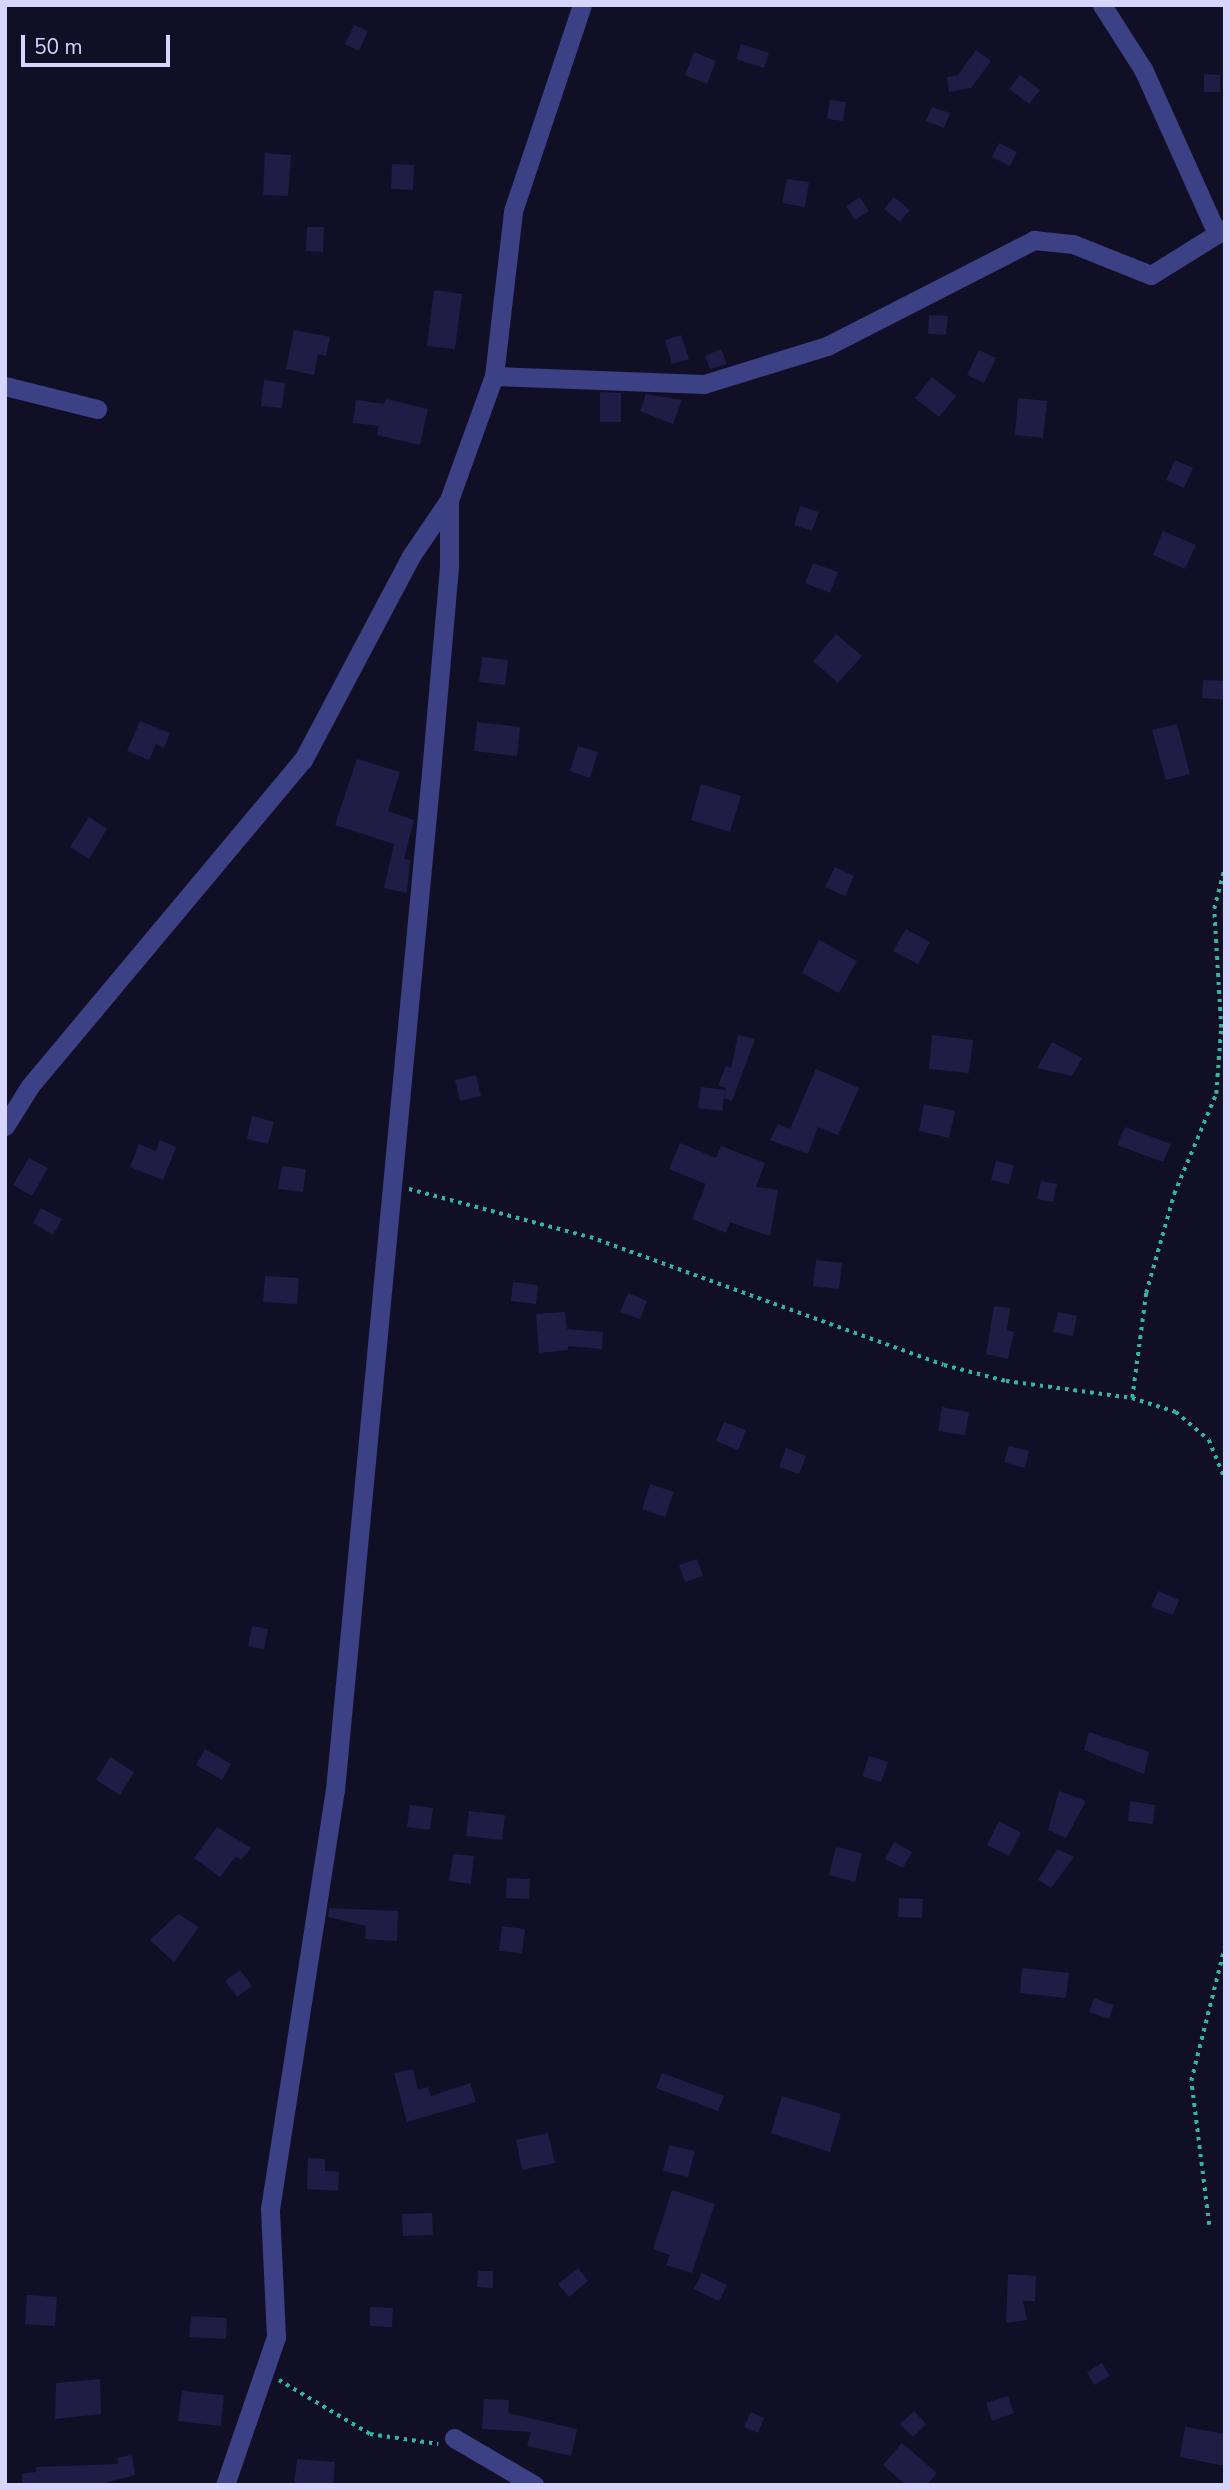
<!DOCTYPE html>
<html>
<head>
<meta charset="utf-8">
<style>
  body { margin:0 }
  #map { position:relative; width:1230px; height:2490px; overflow:hidden; background:#110f26; font-family:"Nunito Sans",sans-serif }
  div>[style] { position:absolute }
  .building>* { inset:0; background:#1f1c46 }
  .path>* { height:3.5px; margin-top:-1.75px; transform-origin:0; background:repeating-linear-gradient(90deg,#31b69f 0 3.5px,transparent 0 8.5px) }
  .minor>* { height:19px; margin:-9.5px; padding:0 9.5px; transform-origin:9.5px; border-radius:9.5px; background:#3b4184 }
  span { translate:-50% -50%; white-space:nowrap; text-align:center; line-height:1.15; -webkit-text-stroke:5px #110f26; paint-order:stroke }
  .frame { position:absolute; inset:0; border:7px solid #d5d5fe; pointer-events:none }
  .scale { position:absolute; left:21px; top:35px; width:149px; height:32px; box-sizing:border-box; border:4px solid #d5d5fe; border-top:0; padding-left:9px; font-size:21px; line-height:24px; white-space:nowrap; color:#d5d5fe; -webkit-text-stroke:5px #110f26; paint-order:stroke }
</style>
</head>
<body>
<div id="map">
  <div class="building">
    <div style="clip-path:polygon(354px 25px,368px 31px,359px 51px,345px 44px)"></div>
    <div style="clip-path:polygon(741px 44px,769px 53px,764px 68px,736px 59px)"></div>
    <div style="clip-path:polygon(976px 50px,991px 61px,971px 88px,949px 92px,947px 77px,958px 75px)"></div>
    <div style="clip-path:polygon(694px 52px,716px 61px,707px 84px,685px 75px)"></div>
    <div style="clip-path:polygon(1204px 74px,1220px 75px,1220px 92px,1204px 92px)"></div>
    <div style="clip-path:polygon(1020px 75px,1040px 90px,1029px 104px,1009px 89px)"></div>
    <div style="clip-path:polygon(830px 100px,846px 102px,843px 121px,827px 119px)"></div>
    <div style="clip-path:polygon(932px 107px,950px 113px,944px 128px,926px 121px)"></div>
    <div style="clip-path:polygon(999px 143px,1017px 152px,1010px 166px,992px 157px)"></div>
    <div style="clip-path:polygon(265px 153px,291px 155px,288px 196px,263px 195px)"></div>
    <div style="clip-path:polygon(392px 164px,414px 165px,413px 190px,391px 189px)"></div>
    <div style="clip-path:polygon(787px 179px,809px 182px,805px 207px,782px 203px)"></div>
    <div style="clip-path:polygon(860px 197px,869px 211px,855px 220px,846px 206px)"></div>
    <div style="clip-path:polygon(894px 197px,910px 210px,900px 222px,884px 209px)"></div>
    <div style="clip-path:polygon(307px 227px,324px 227px,323px 252px,306px 251px)"></div>
    <div style="clip-path:polygon(434px 290px,462px 294px,455px 349px,427px 346px)"></div>
    <div style="clip-path:polygon(929px 315px,948px 316px,946px 335px,928px 334px)"></div>
    <div style="clip-path:polygon(294px 330px,330px 337px,326px 356px,318px 354px,314px 375px,286px 369px)"></div>
    <div style="clip-path:polygon(681px 335px,689px 359px,672px 364px,665px 340px)"></div>
    <div style="clip-path:polygon(721px 349px,727px 364px,710px 369px,705px 356px)"></div>
    <div style="clip-path:polygon(979px 350px,996px 358px,984px 383px,967px 375px)"></div>
    <div style="clip-path:polygon(932px 377px,956px 396px,939px 417px,915px 398px)"></div>
    <div style="clip-path:polygon(264px 380px,285px 383px,282px 408px,261px 406px)"></div>
    <div style="clip-path:polygon(600px 392px,621px 393px,621px 422px,600px 422px)"></div>
    <div style="clip-path:polygon(646px 394px,682px 400px,673px 424px,640px 411px)"></div>
    <div style="clip-path:polygon(1018px 398px,1047px 401px,1043px 438px,1015px 435px)"></div>
    <div style="clip-path:polygon(386px 399px,428px 409px,420px 445px,377px 435px,379px 426px,353px 423px,356px 400px,384px 404px)"></div>
    <div style="clip-path:polygon(1175px 460px,1193px 468px,1184px 488px,1166px 480px)"></div>
    <div style="clip-path:polygon(800px 506px,819px 512px,812px 531px,794px 525px)"></div>
    <div style="clip-path:polygon(1163px 531px,1196px 545px,1185px 569px,1153px 555px)"></div>
    <div style="clip-path:polygon(813px 563px,838px 572px,830px 593px,805px 583px)"></div>
    <div style="clip-path:polygon(836px 634px,862px 656px,838px 683px,813px 661px)"></div>
    <div style="clip-path:polygon(482px 657px,508px 660px,505px 685px,479px 682px)"></div>
    <div style="clip-path:polygon(1203px 680px,1225px 681px,1225px 700px,1202px 698px)"></div>
    <div style="clip-path:polygon(140px 721px,170px 733px,164px 748px,156px 744px,149px 760px,127px 751px)"></div>
    <div style="clip-path:polygon(477px 722px,520px 727px,517px 756px,474px 751px)"></div>
    <div style="clip-path:polygon(1177px 724px,1190px 774px,1166px 780px,1152px 730px)"></div>
    <div style="clip-path:polygon(578px 746px,598px 752px,590px 778px,570px 771px)"></div>
    <div style="clip-path:polygon(357px 759px,400px 772px,388px 811px,414px 820px,404px 859px,410px 860px,407px 893px,384px 888px,394px 844px,335px 825px)"></div>
    <div style="clip-path:polygon(701px 784px,741px 796px,730px 832px,691px 820px)"></div>
    <div style="clip-path:polygon(89px 817px,107px 829px,89px 859px,70px 847px)"></div>
    <div style="clip-path:polygon(835px 867px,854px 876px,845px 896px,825px 887px)"></div>
    <div style="clip-path:polygon(906px 929px,930px 942px,918px 964px,893px 951px)"></div>
    <div style="clip-path:polygon(819px 940px,857px 961px,839px 993px,802px 973px)"></div>
    <div style="clip-path:polygon(738px 1035px,755px 1039px,732px 1101px,724px 1098px,726px 1088px,718px 1085px,726px 1066px,731px 1068px)"></div>
    <div style="clip-path:polygon(932px 1035px,973px 1040px,969px 1073px,929px 1069px)"></div>
    <div style="clip-path:polygon(1052px 1042px,1082px 1058px,1072px 1076px,1037px 1068px)"></div>
    <div style="clip-path:polygon(816px 1069px,859px 1088px,838px 1135px,818px 1127px,808px 1154px,770px 1140px,778px 1124px,790px 1129px)"></div>
    <div style="clip-path:polygon(476px 1075px,481px 1096px,460px 1101px,455px 1080px)"></div>
    <div style="clip-path:polygon(701px 1087px,725px 1090px,722px 1111px,698px 1108px)"></div>
    <div style="clip-path:polygon(924px 1104px,955px 1111px,949px 1138px,919px 1131px)"></div>
    <div style="clip-path:polygon(252px 1116px,274px 1122px,268px 1144px,247px 1139px)"></div>
    <div style="clip-path:polygon(1125px 1127px,1171px 1144px,1163px 1162px,1117px 1145px)"></div>
    <div style="clip-path:polygon(160px 1140px,176px 1147px,163px 1180px,130px 1167px,139px 1144px,156px 1151px)"></div>
    <div style="clip-path:polygon(680px 1143px,716px 1158px,721px 1146px,765px 1163px,756px 1187px,778px 1190px,770px 1236px,730px 1222px,726px 1233px,692px 1219px,706px 1184px,669px 1169px)"></div>
    <div style="clip-path:polygon(29px 1158px,48px 1168px,32px 1196px,13px 1185px)"></div>
    <div style="clip-path:polygon(996px 1161px,1014px 1165px,1009px 1184px,991px 1180px)"></div>
    <div style="clip-path:polygon(282px 1166px,306px 1169px,303px 1192px,278px 1189px)"></div>
    <div style="clip-path:polygon(1041px 1181px,1057px 1184px,1053px 1202px,1037px 1199px)"></div>
    <div style="clip-path:polygon(41px 1208px,62px 1219px,53px 1235px,33px 1223px)"></div>
    <div style="clip-path:polygon(816px 1260px,842px 1263px,839px 1289px,813px 1286px)"></div>
    <div style="clip-path:polygon(265px 1276px,299px 1278px,297px 1304px,263px 1302px)"></div>
    <div style="clip-path:polygon(513px 1282px,538px 1285px,536px 1304px,511px 1301px)"></div>
    <div style="clip-path:polygon(628px 1293px,647px 1301px,640px 1319px,620px 1312px)"></div>
    <div style="clip-path:polygon(994px 1306px,1010px 1308px,1007px 1330px,1014px 1332px,1008px 1359px,986px 1354px)"></div>
    <div style="clip-path:polygon(565px 1312px,567px 1329px,603px 1332px,602px 1349px,568px 1346px,568px 1350px,539px 1353px,536px 1314px)"></div>
    <div style="clip-path:polygon(1058px 1312px,1077px 1316px,1073px 1336px,1053px 1332px)"></div>
    <div style="clip-path:polygon(942px 1407px,969px 1412px,965px 1435px,938px 1431px)"></div>
    <div style="clip-path:polygon(724px 1422px,746px 1430px,738px 1450px,716px 1441px)"></div>
    <div style="clip-path:polygon(1009px 1446px,1029px 1451px,1025px 1468px,1004px 1462px)"></div>
    <div style="clip-path:polygon(786px 1448px,806px 1456px,799px 1474px,779px 1467px)"></div>
    <div style="clip-path:polygon(650px 1484px,674px 1492px,665px 1517px,642px 1509px)"></div>
    <div style="clip-path:polygon(697px 1559px,703px 1576px,685px 1582px,679px 1565px)"></div>
    <div style="clip-path:polygon(1158px 1591px,1179px 1600px,1173px 1615px,1151px 1607px)"></div>
    <div style="clip-path:polygon(252px 1626px,268px 1629px,264px 1649px,248px 1646px)"></div>
    <div style="clip-path:polygon(1089px 1732px,1149px 1752px,1144px 1774px,1084px 1750px)"></div>
    <div style="clip-path:polygon(205px 1749px,231px 1764px,222px 1780px,196px 1765px)"></div>
    <div style="clip-path:polygon(869px 1756px,888px 1762px,881px 1782px,862px 1776px)"></div>
    <div style="clip-path:polygon(110px 1757px,134px 1772px,120px 1795px,96px 1780px)"></div>
    <div style="clip-path:polygon(1059px 1791px,1086px 1801px,1066px 1838px,1048px 1830px)"></div>
    <div style="clip-path:polygon(1130px 1801px,1155px 1805px,1153px 1824px,1128px 1821px)"></div>
    <div style="clip-path:polygon(410px 1805px,433px 1808px,430px 1830px,407px 1827px)"></div>
    <div style="clip-path:polygon(469px 1811px,505px 1815px,502px 1840px,466px 1836px)"></div>
    <div style="clip-path:polygon(999px 1821px,1021px 1833px,1009px 1856px,987px 1845px)"></div>
    <div style="clip-path:polygon(217px 1827px,251px 1848px,241px 1860px,236px 1856px,220px 1877px,194px 1858px)"></div>
    <div style="clip-path:polygon(894px 1842px,912px 1852px,903px 1868px,885px 1859px)"></div>
    <div style="clip-path:polygon(836px 1847px,862px 1853px,855px 1882px,829px 1875px)"></div>
    <div style="clip-path:polygon(1057px 1849px,1074px 1857px,1051px 1888px,1038px 1880px)"></div>
    <div style="clip-path:polygon(453px 1854px,474px 1856px,471px 1884px,449px 1881px)"></div>
    <div style="clip-path:polygon(507px 1878px,530px 1879px,529px 1899px,506px 1898px)"></div>
    <div style="clip-path:polygon(899px 1898px,923px 1899px,922px 1918px,898px 1917px)"></div>
    <div style="clip-path:polygon(329px 1908px,398px 1911px,397px 1941px,365px 1939px,366px 1926px,328px 1917px)"></div>
    <div style="clip-path:polygon(178px 1914px,199px 1927px,174px 1962px,150px 1940px)"></div>
    <div style="clip-path:polygon(502px 1926px,525px 1929px,522px 1953px,499px 1951px)"></div>
    <div style="clip-path:polygon(1022px 1968px,1069px 1973px,1066px 1998px,1020px 1993px)"></div>
    <div style="clip-path:polygon(240px 1970px,252px 1986px,237px 1997px,225px 1981px)"></div>
    <div style="clip-path:polygon(1094px 1998px,1114px 2005px,1109px 2019px,1089px 2012px)"></div>
    <div style="clip-path:polygon(413px 2069px,418px 2090px,428px 2087px,431px 2096px,470px 2083px,476px 2102px,407px 2122px,394px 2073px)"></div>
    <div style="clip-path:polygon(662px 2073px,724px 2096px,718px 2111px,656px 2088px)"></div>
    <div style="clip-path:polygon(782px 2096px,841px 2114px,830px 2152px,771px 2133px)"></div>
    <div style="clip-path:polygon(548px 2133px,555px 2163px,522px 2170px,516px 2140px)"></div>
    <div style="clip-path:polygon(669px 2145px,695px 2151px,688px 2177px,663px 2171px)"></div>
    <div style="clip-path:polygon(308px 2158px,325px 2159px,325px 2171px,339px 2172px,338px 2191px,307px 2189px)"></div>
    <div style="clip-path:polygon(672px 2190px,715px 2204px,692px 2273px,666px 2265px,670px 2255px,653px 2249px)"></div>
    <div style="clip-path:polygon(432px 2213px,433px 2235px,403px 2236px,402px 2214px)"></div>
    <div style="clip-path:polygon(578px 2268px,588px 2281px,569px 2297px,558px 2284px)"></div>
    <div style="clip-path:polygon(478px 2271px,493px 2271px,493px 2288px,477px 2287px)"></div>
    <div style="clip-path:polygon(702px 2273px,727px 2285px,719px 2301px,694px 2289px)"></div>
    <div style="clip-path:polygon(1008px 2274px,1036px 2276px,1035px 2301px,1023px 2301px,1027px 2320px,1006px 2323px)"></div>
    <div style="clip-path:polygon(27px 2295px,57px 2297px,55px 2326px,25px 2324px)"></div>
    <div style="clip-path:polygon(370px 2307px,393px 2308px,392px 2327px,370px 2326px)"></div>
    <div style="clip-path:polygon(191px 2316px,227px 2318px,226px 2339px,189px 2337px)"></div>
    <div style="clip-path:polygon(1102px 2363px,1110px 2376px,1094px 2385px,1087px 2372px)"></div>
    <div style="clip-path:polygon(100px 2379px,101px 2414px,55px 2419px,56px 2383px)"></div>
    <div style="clip-path:polygon(182px 2391px,224px 2395px,221px 2426px,178px 2421px)"></div>
    <div style="clip-path:polygon(1008px 2396px,1014px 2413px,992px 2421px,986px 2403px)"></div>
    <div style="clip-path:polygon(484px 2399px,509px 2400px,508px 2413px,577px 2429px,571px 2456px,527px 2446px,531px 2432px,482px 2429px)"></div>
    <div style="clip-path:polygon(914px 2411px,926px 2424px,913px 2437px,900px 2424px)"></div>
    <div style="clip-path:polygon(751px 2412px,764px 2418px,758px 2433px,744px 2427px)"></div>
    <div style="clip-path:polygon(1185px 2427px,1225px 2434px,1225px 2466px,1180px 2457px)"></div>
    <div style="clip-path:polygon(902px 2443px,937px 2473px,927px 2485px,906px 2485px,883px 2465px)"></div>
    <div style="clip-path:polygon(132px 2455px,135px 2475px,96px 2485px,22px 2485px,22px 2474px,36px 2472px,36px 2467px,118px 2464px,117px 2458px)"></div>
    <div style="clip-path:polygon(297px 2459px,335px 2462px,333px 2485px,294px 2485px)"></div>
  </div>
  <div class="path">
    <div style="left:409px;top:1189px;width:187px;rotate:14.9deg"></div>
    <div style="left:590px;top:1237px;width:376px;rotate:19.9deg"></div>
    <div style="left:944px;top:1365px;width:64px;rotate:14.5deg"></div>
    <div style="left:1006px;top:1381px;width:127px;rotate:7.7deg"></div>
    <div style="left:1132px;top:1398px;width:46px;rotate:17.7deg"></div>
    <div style="left:1176px;top:1412px;width:43px;rotate:40.3deg"></div>
    <div style="left:1209px;top:1440px;width:42px;rotate:67.7deg"></div>
    <div style="left:1132px;top:1398px;width:106px;rotate:-82.4deg"></div>
    <div style="left:1146px;top:1293px;width:103px;rotate:-74.2deg"></div>
    <div style="left:1174px;top:1194px;width:108px;rotate:-67.2deg"></div>
    <div style="left:1216px;top:1094px;width:66px;rotate:-85.7deg"></div>
    <div style="left:1221px;top:1028px;width:119px;rotate:-93.4deg"></div>
    <div style="left:1214px;top:909px;width:44px;rotate:-75.7deg"></div>
    <div style="left:1209px;top:2225px;width:145px;rotate:-97.1deg"></div>
    <div style="left:1191px;top:2081px;width:139px;rotate:-75.9deg"></div>
    <div style="left:279px;top:2380px;width:106px;rotate:30.7deg"></div>
    <div style="left:370px;top:2434px;width:69px;rotate:8.4deg"></div>
  </div>
  <div class="minor">
    <div style="left:1102px;top:5px;width:76px;rotate:57.4deg"></div>
    <div style="left:1143px;top:69px;width:181px;rotate:65.8deg"></div>
    <div style="left:494px;top:376px;width:210px;rotate:2.2deg"></div>
    <div style="left:704px;top:384px;width:129px;rotate:-17.2deg"></div>
    <div style="left:827px;top:346px;width:233px;rotate:-27.1deg"></div>
    <div style="left:1034px;top:240px;width:39px;rotate:6deg"></div>
    <div style="left:1073px;top:244px;width:84px;rotate:21.7deg"></div>
    <div style="left:1151px;top:275px;width:87px;rotate:-31.9deg"></div>
    <div style="left:5px;top:386px;width:95px;rotate:14deg"></div>
    <div style="left:5px;top:1126px;width:47px;rotate:-58deg"></div>
    <div style="left:30px;top:1086px;width:425px;rotate:-50.1deg"></div>
    <div style="left:303px;top:760px;width:231px;rotate:-62.1deg"></div>
    <div style="left:411px;top:556px;width:68px;rotate:-55.8deg"></div>
    <div style="left:449px;top:500px;width:132px;rotate:-70.1deg"></div>
    <div style="left:494px;top:376px;width:166px;rotate:-83.4deg"></div>
    <div style="left:513px;top:211px;width:217px;rotate:-71.5deg"></div>
    <div style="left:454px;top:2438px;width:93px;rotate:30.4deg"></div>
    <div style="left:225px;top:2485px;width:157px;rotate:-71deg"></div>
    <div style="left:276px;top:2337px;width:128px;rotate:-92.7deg"></div>
    <div style="left:270px;top:2209px;width:424px;rotate:-81.2deg"></div>
    <div style="left:335px;top:1790px;width:1010px;rotate:-84.61deg"></div>
    <div style="left:430px;top:784px;width:220px;rotate:-85deg"></div>
    <div style="left:449px;top:565px;width:65px;rotate:-90deg"></div>
  </div>
  <div class="frame"></div>
  <div class="scale">50 m</div>
</div>
</body>
</html>
